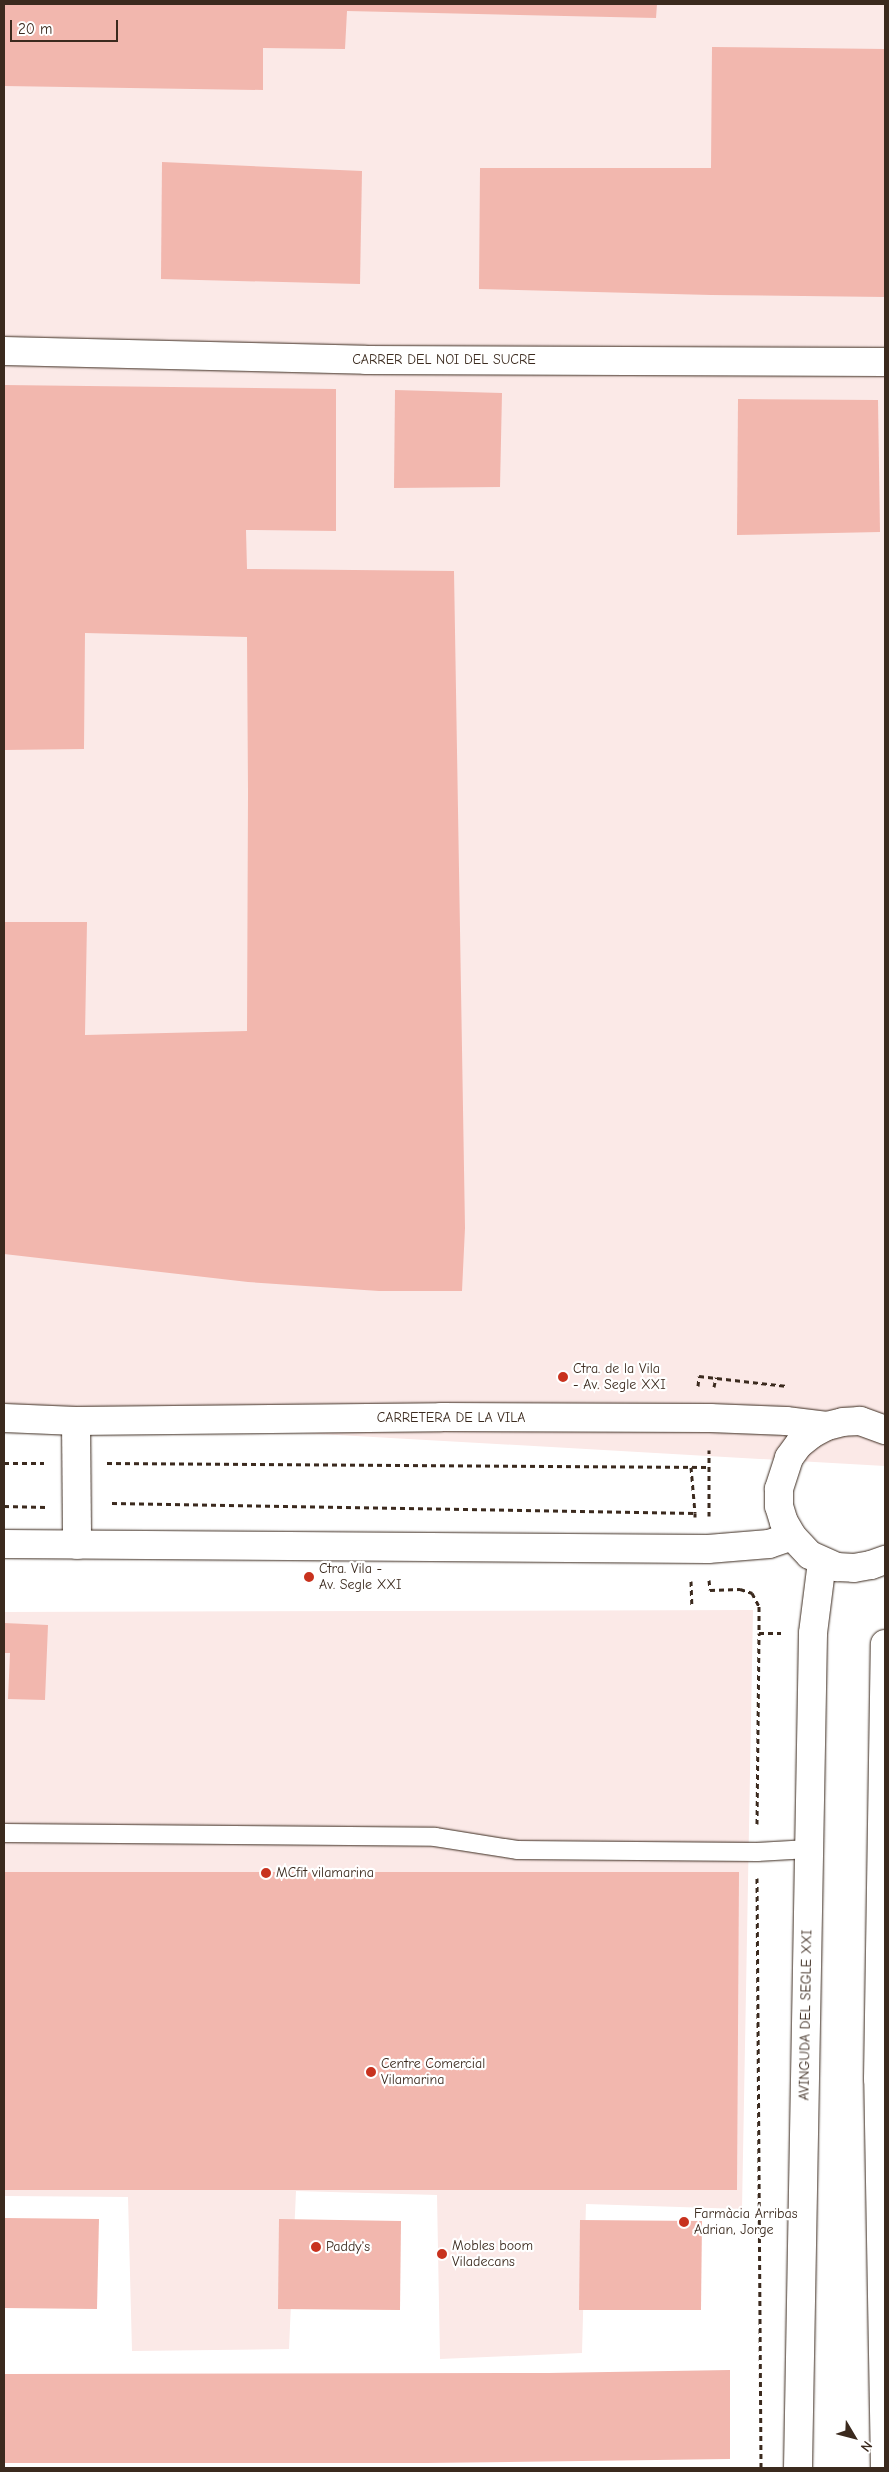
<!DOCTYPE html>
<html>
<head>
<meta charset="utf-8">
<style>
  body { margin:0 }
  #map { position:relative; width:889px; height:2472px; overflow:hidden; background:#fff; font-family:"Comic Neue",sans-serif }
  div>[style] { position:absolute }
  .built>* { inset:0; background:#fbe9e7 }
  .building>* { inset:0; background:#f2b7ae }
  .path>* { height:3px; margin-top:-1.5px; transform-origin:0; background:repeating-linear-gradient(90deg,#3b2a1e 0 5px,transparent 0 9px) }
  .roads { filter:drop-shadow(0 0 1px #3b2a1e) drop-shadow(0 0 1px #3b2a1e) }
  .lane>* { height:18px; margin:-9px; padding:0 9px; transform-origin:9px; border-radius:9px; background:#fff }
  .street>* { height:28px; margin:-14px; padding:0 14px; transform-origin:14px; border-radius:14px; background:#fff }
  .secondary>* { height:28px; margin:-14px; padding:0 14px; transform-origin:14px; border-radius:14px; background:#fff }
  .dots>* { width:14px; height:14px; translate:-50% -50%; box-sizing:border-box; border:2px solid #fff; border-radius:50% }
  span { translate:-50% -50%; white-space:nowrap; text-align:center; line-height:1.15; -webkit-text-stroke:4.5px #fff; paint-order:stroke }
  .street-label { font-size:14px; color:#3b2a1e }
  .poi-label { font-size:14px; color:#3b2a1e }
  .left { translate:0 -50%; text-align:left }
  .frame { position:absolute; inset:0; border:5px solid #3b2a1e; pointer-events:none }
  .north { position:absolute; left:829px; top:2412px; width:50px; height:50px; -webkit-text-stroke:4px #fff; paint-order:stroke; rotate:127deg; font-size:14px; font-weight:700; line-height:20px; text-align:center; color:#3b2a1e }
  .north::after { content:''; display:block; margin:auto; width:18px; height:22px; background:#3b2a1e; clip-path:polygon(50% 0,100% 100%,50% 72%,0 100%) }
  .scale { position:absolute; left:10px; top:20px; width:108px; height:22px; box-sizing:border-box; border:2px solid #3b2a1e; border-top:0; padding-left:6px; font-size:15px; line-height:18px; white-space:nowrap; color:#3b2a1e; -webkit-text-stroke:4px #fff; paint-order:stroke }
</style>
</head>
<body>
<div id="map">
  <div class="built">
    <div style="clip-path:polygon(4px 4px,885px 4px,885px 1466px,4px 1416px)"></div>
    <div style="clip-path:polygon(753px 1610px,742px 2209px,586px 2204px,582px 2353px,440px 2359px,437px 2195px,296px 2191px,289px 2349px,132px 2351px,128px 2197px,4px 2196px,4px 1612px)"></div>
  </div>
  <div class="building">
    <div style="clip-path:polygon(4px 4px,657px 4px,656px 18px,347px 11px,345px 49px,263px 48px,263px 90px,4px 86px)"></div>
    <div style="clip-path:polygon(712px 47px,885px 49px,885px 297px,711px 295px,479px 289px,480px 168px,711px 168px)"></div>
    <div style="clip-path:polygon(162px 162px,362px 171px,360px 284px,161px 279px)"></div>
    <div style="clip-path:polygon(4px 385px,336px 389px,336px 531px,246px 530px,247px 569px,454px 571px,465px 1228px,462px 1291px,379px 1291px,248px 1282px,4px 1254px,4px 922px,87px 922px,85px 1035px,247px 1031px,248px 792px,247px 637px,85px 633px,84px 749px,4px 750px)"></div>
    <div style="clip-path:polygon(395px 390px,502px 393px,500px 487px,394px 488px)"></div>
    <div style="clip-path:polygon(738px 399px,878px 400px,880px 532px,737px 535px)"></div>
    <div style="clip-path:polygon(4px 1623px,48px 1625px,45px 1700px,8px 1699px,10px 1653px,4px 1653px)"></div>
    <div style="clip-path:polygon(4px 1872px,739px 1872px,737px 2190px,4px 2190px)"></div>
    <div style="clip-path:polygon(4px 2218px,99px 2219px,97px 2309px,4px 2308px)"></div>
    <div style="clip-path:polygon(279px 2219px,401px 2221px,400px 2310px,278px 2309px)"></div>
    <div style="clip-path:polygon(580px 2220px,702px 2221px,701px 2310px,579px 2310px)"></div>
    <div style="clip-path:polygon(730px 2370px,730px 2459px,426px 2463px,4px 2463px,4px 2374px,548px 2373px)"></div>
  </div>
  <div class="path">
    <div style="left:698px;top:1386px;width:10px;rotate:-84deg"></div>
    <div style="left:699px;top:1376px;width:89px;rotate:6.5deg"></div>
    <div style="left:714px;top:1387px;width:10px;rotate:-79deg"></div>
    <div style="left:4px;top:1463px;width:40px"></div>
    <div style="left:107px;top:1463px;width:602px;rotate:0.38deg"></div>
    <div style="left:691px;top:1467px;width:46px;rotate:85deg"></div>
    <div style="left:112px;top:1503px;width:583px;rotate:0.98deg"></div>
    <div style="left:695px;top:1513px;width:4px;rotate:90deg"></div>
    <div style="left:4px;top:1506px;width:42px;rotate:1.4deg"></div>
    <div style="left:709px;top:1516px;width:66px;rotate:-90deg"></div>
    <div style="left:709px;top:1580px;width:10px;rotate:84deg"></div>
    <div style="left:710px;top:1590px;width:30px;rotate:-2deg"></div>
    <div style="left:740px;top:1589px;width:13px;rotate:18deg"></div>
    <div style="left:752px;top:1593px;width:15px;rotate:62deg"></div>
    <div style="left:759px;top:1606px;width:27px;rotate:90deg"></div>
    <div style="left:759px;top:1633px;width:22px"></div>
    <div style="left:691px;top:1581px;width:24px;rotate:88deg"></div>
    <div style="left:757px;top:1824px;width:191px;rotate:-89.4deg"></div>
    <div style="left:757px;top:1878px;width:590px;rotate:89.61deg"></div>
  </div>
  <div class="roads">
    <div class="lane">
      <div style="left:4px;top:1833px;width:431px;rotate:0.5deg"></div>
      <div style="left:435px;top:1837px;width:83px;rotate:9deg"></div>
      <div style="left:517px;top:1850px;width:240px;rotate:0.5deg"></div>
      <div style="left:757px;top:1852px;width:52px;rotate:-3.3deg"></div>
    </div>
    <div class="street">
      <div style="left:4px;top:351px;width:361px;rotate:1.4deg"></div>
      <div style="left:365px;top:360px;width:520px;rotate:0.22deg"></div>
      <div style="left:798px;top:2468px;width:835px;rotate:-88.97deg"></div>
      <div style="left:813px;top:1633px;width:72px;rotate:-82.8deg"></div>
      <div style="left:885px;top:2468px;width:389px;rotate:-91deg"></div>
      <div style="left:878px;top:2079px;width:435px;rotate:-89.1deg"></div>
    </div>
    <div class="secondary">
      <div style="left:4px;top:1418px;width:72px;rotate:2.4deg"></div>
      <div style="left:76px;top:1421px;width:365px;rotate:-0.6deg"></div>
      <div style="left:441px;top:1417px;width:269px;rotate:0.2deg"></div>
      <div style="left:710px;top:1418px;width:76px;rotate:2.3deg"></div>
      <div style="left:786px;top:1421px;width:41px;rotate:7deg"></div>
      <div style="left:76px;top:1421px;width:124px;rotate:89.5deg"></div>
      <div style="left:885px;top:1430px;width:27px;rotate:-160deg"></div>
      <div style="left:860px;top:1421px;width:17px;rotate:177deg"></div>
      <div style="left:843px;top:1422px;width:16px;rotate:166deg"></div>
      <div style="left:827px;top:1426px;width:17px;rotate:152deg"></div>
      <div style="left:812px;top:1434px;width:16px;rotate:142deg"></div>
      <div style="left:799px;top:1444px;width:17px;rotate:126deg"></div>
      <div style="left:789px;top:1458px;width:33px;rotate:108deg"></div>
      <div style="left:779px;top:1489px;width:17px;rotate:90deg"></div>
      <div style="left:779px;top:1506px;width:17px;rotate:73deg"></div>
      <div style="left:784px;top:1522px;width:16px;rotate:60deg"></div>
      <div style="left:792px;top:1536px;width:26px;rotate:47deg"></div>
      <div style="left:810px;top:1555px;width:30px;rotate:24deg"></div>
      <div style="left:837px;top:1567px;width:17px;rotate:3deg"></div>
      <div style="left:854px;top:1568px;width:17px;rotate:-10deg"></div>
      <div style="left:871px;top:1565px;width:15px;rotate:-20deg"></div>
      <div style="left:4px;top:1544px;width:704px;rotate:0.41deg"></div>
      <div style="left:708px;top:1549px;width:61px;rotate:-4.7deg"></div>
      <div style="left:769px;top:1544px;width:24px;rotate:-19deg"></div>
    </div>
  </div>
  <div class="dots">
    <div style="left:563px;top:1377px;background:#c8321e"></div>
    <div style="left:309px;top:1577px;background:#c8321e"></div>
    <div style="left:266px;top:1873px;background:#c8321e"></div>
    <div style="left:371px;top:2072px;background:#c8321e"></div>
    <div style="left:684px;top:2222px;background:#c8321e"></div>
    <div style="left:316px;top:2247px;background:#c8321e"></div>
    <div style="left:442px;top:2254px;background:#c8321e"></div>
  </div>
  <div class="street-label">
    <span style="left:444px;top:360px">CARRER DEL NOI DEL SUCRE</span>
    <span style="left:451px;top:1418px">CARRETERA DE LA VILA</span>
    <span style="left:806px;top:2015px;rotate:-89deg">AVINGUDA DEL SEGLE XXI</span>
  </div>
  <div class="poi-label">
    <span class="left" style="left:573px;top:1377px">Ctra. de la Vila<br>- Av. Segle XXI</span>
    <span class="left" style="left:319px;top:1577px">Ctra. Vila -<br>Av. Segle XXI</span>
    <span class="left" style="left:276px;top:1873px">MCfit vilamarina</span>
    <span class="left" style="left:381px;top:2072px">Centre Comercial<br>Vilamarina</span>
    <span class="left" style="left:694px;top:2222px">Farmàcia Arribas<br>Adrian, Jorge</span>
    <span class="left" style="left:452px;top:2254px">Mobles boom<br>Viladecans</span>
    <span class="left" style="left:326px;top:2247px">Paddy's</span>
  </div>
  <div class="frame"></div>
  <div class="north">N</div>
  <div class="scale">20 m</div>
</div>
</body>
</html>
